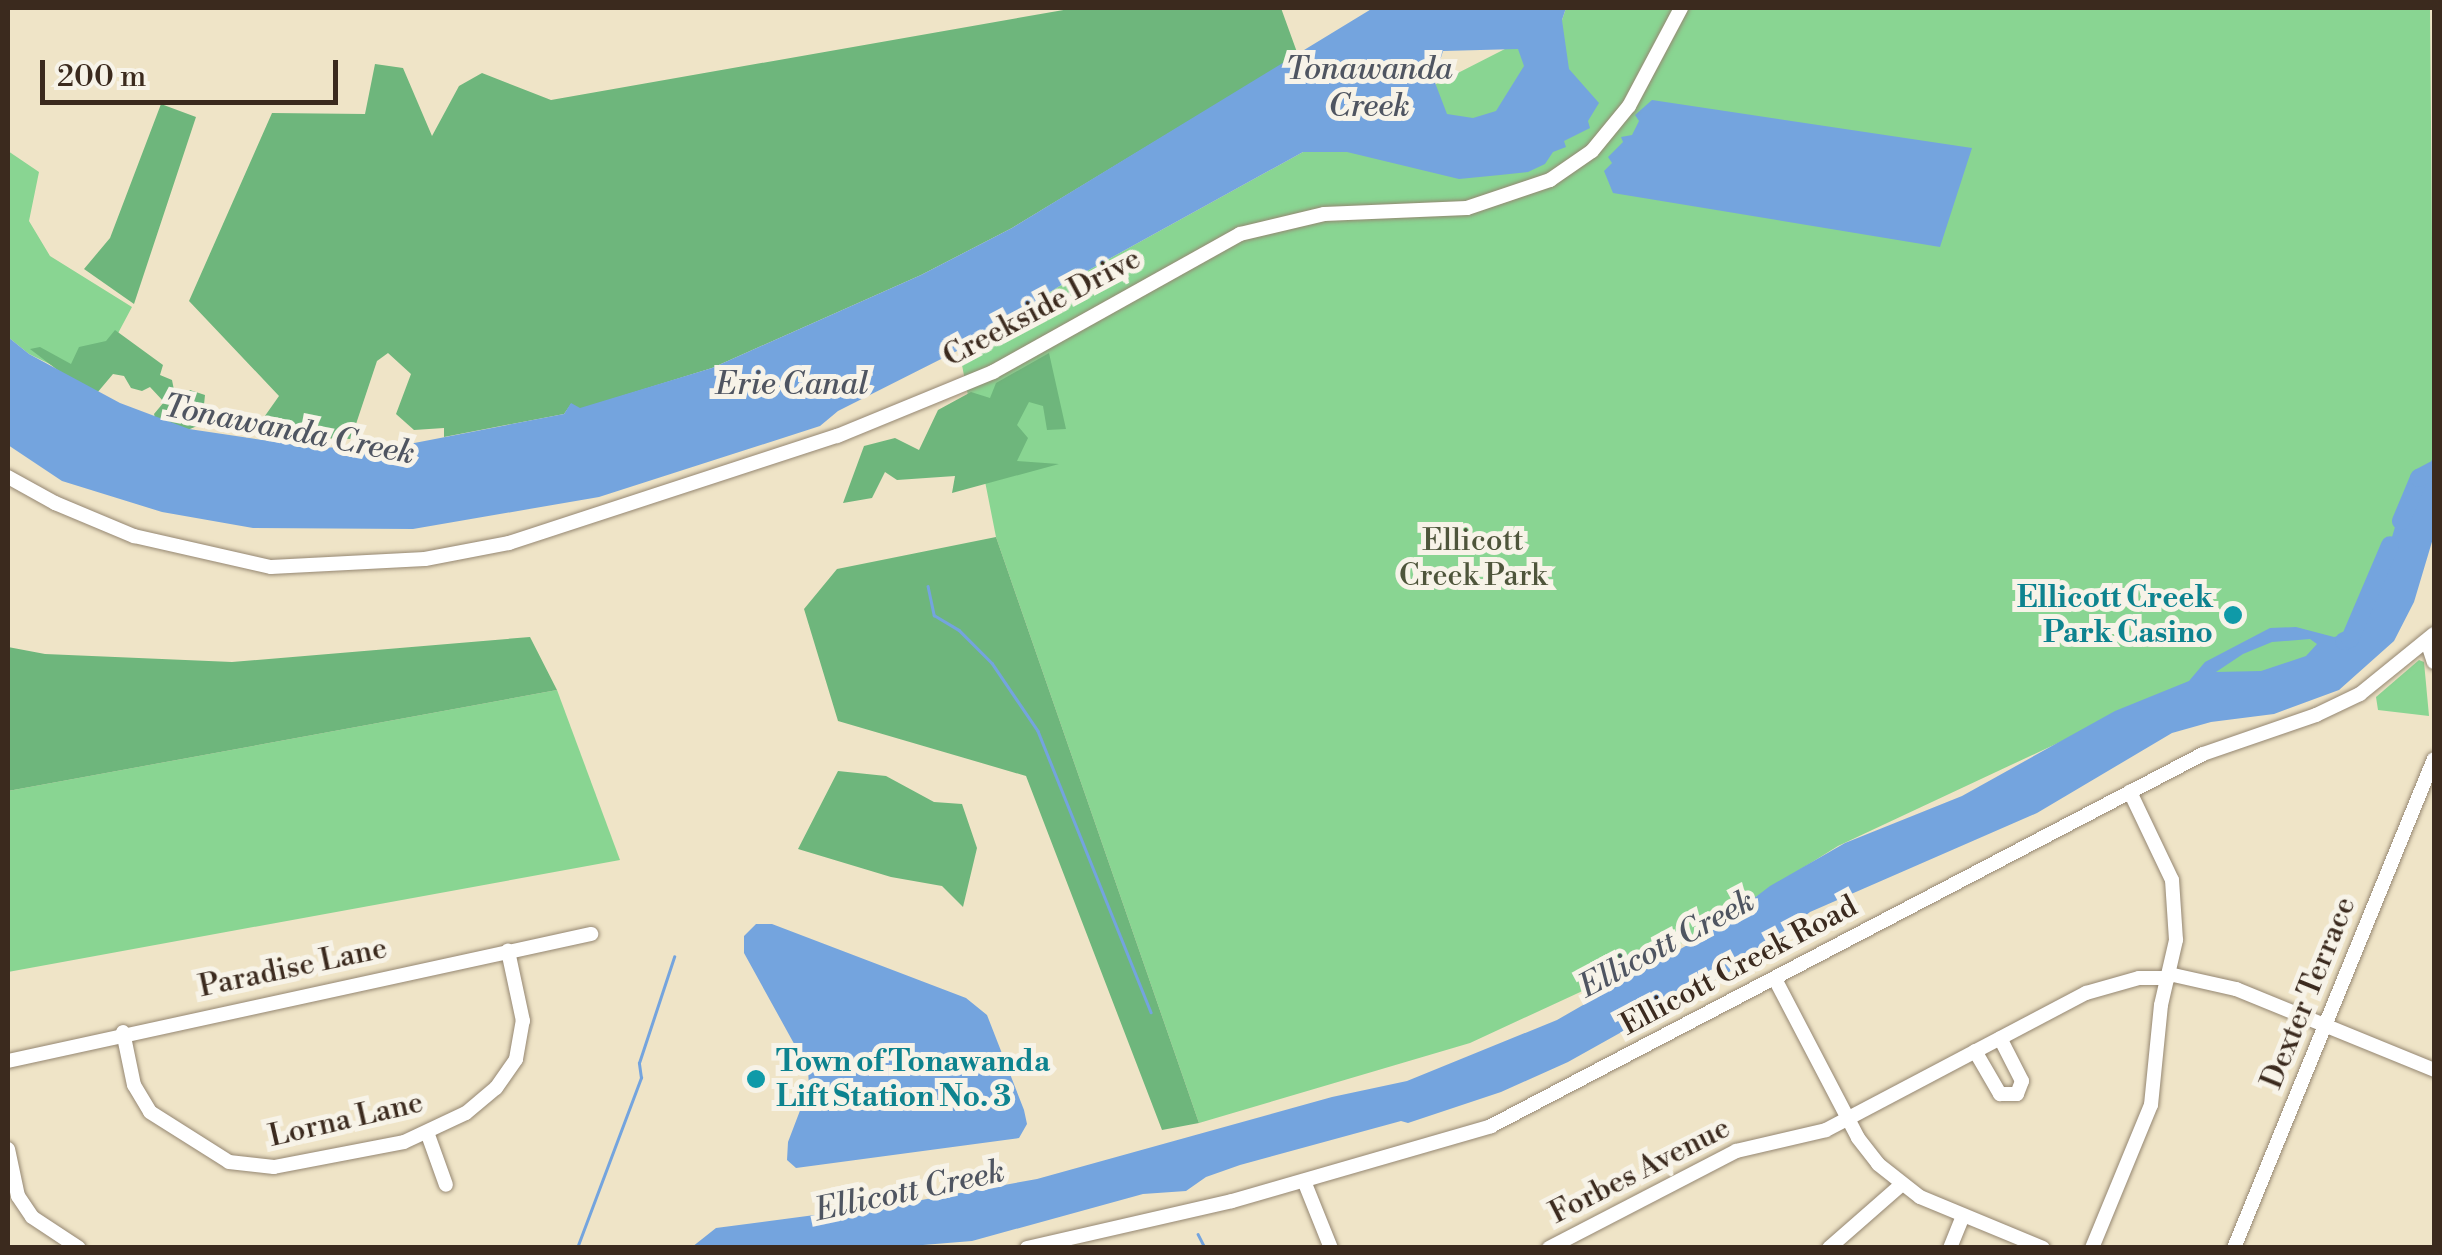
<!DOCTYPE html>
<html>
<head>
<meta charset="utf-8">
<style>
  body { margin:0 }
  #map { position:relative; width:2442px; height:1255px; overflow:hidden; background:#efe4c7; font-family:"Libre Bodoni",serif }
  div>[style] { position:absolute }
  .green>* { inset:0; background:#89d592 }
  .forest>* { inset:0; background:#6eb67c }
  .water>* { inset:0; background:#74a4de }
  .stream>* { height:2.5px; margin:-1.25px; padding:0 1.25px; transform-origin:1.25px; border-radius:1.25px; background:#74a4de }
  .river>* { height:18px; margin:-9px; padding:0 9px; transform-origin:9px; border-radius:9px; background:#74a4de }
  .roads { filter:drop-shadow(0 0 2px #958772) drop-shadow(0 0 2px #958772) }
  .minor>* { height:14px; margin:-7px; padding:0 7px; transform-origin:7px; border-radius:7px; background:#fff }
  .dots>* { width:28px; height:28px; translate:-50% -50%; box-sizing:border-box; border:5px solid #f7f3e8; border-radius:50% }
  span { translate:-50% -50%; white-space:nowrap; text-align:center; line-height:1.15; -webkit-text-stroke:10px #f7f3e8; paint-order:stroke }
  .street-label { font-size:30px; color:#3b2a1e }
  .park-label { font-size:30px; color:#4e553b }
  .culture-label { font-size:30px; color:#0d838f; font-weight:700 }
  .right { translate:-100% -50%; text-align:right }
  .left { translate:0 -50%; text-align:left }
  .water-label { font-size:32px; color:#4f5561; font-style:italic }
  .frame { position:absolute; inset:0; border:10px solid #3b2a1e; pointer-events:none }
  .scale { position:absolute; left:40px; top:60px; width:298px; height:45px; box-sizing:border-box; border:5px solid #3b2a1e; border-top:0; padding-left:12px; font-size:30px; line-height:35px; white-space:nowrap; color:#3b2a1e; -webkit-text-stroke:8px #f7f3e8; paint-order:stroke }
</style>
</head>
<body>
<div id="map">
  <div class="green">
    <div style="clip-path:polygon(1566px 8px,2430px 8px,2434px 470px,2419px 478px,2350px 639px,2223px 691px,2107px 720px,1838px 846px,1669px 951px,1470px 1043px,1199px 1123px,996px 537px,959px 350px,1058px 287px,1303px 152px,1562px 20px)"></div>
    <div style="clip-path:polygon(8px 151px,39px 172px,29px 221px,50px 256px,132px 307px,91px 384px,29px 354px,8px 337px)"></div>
    <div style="clip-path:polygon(2419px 660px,2424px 662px,2429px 716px,2378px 710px,2376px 697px)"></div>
    <div style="clip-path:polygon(557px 690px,620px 860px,8px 972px,8px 791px)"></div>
  </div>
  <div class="forest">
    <div style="clip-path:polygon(1075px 8px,1281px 8px,1298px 55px,1012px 228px,921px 275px,712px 368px,580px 409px,571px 404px,564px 414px,444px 437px,444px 428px,414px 430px,396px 414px,411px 374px,388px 353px,377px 361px,351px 439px,278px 437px,255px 430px,279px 396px,189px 301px,272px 113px,365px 114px,375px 64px,403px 68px,432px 136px,459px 86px,482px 73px,551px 100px)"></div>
    <div style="clip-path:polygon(161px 104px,196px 117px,134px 304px,84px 269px,110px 238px)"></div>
    <div style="clip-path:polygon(115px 330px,163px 365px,160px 375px,172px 380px,176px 400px,190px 390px,205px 395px,202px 424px,173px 436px,157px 425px,154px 414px,164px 402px,150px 387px,142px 391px,131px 388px,124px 376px,113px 374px,97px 393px,81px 388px,30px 349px,40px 347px,71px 364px,79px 347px,106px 341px)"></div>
    <div style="clip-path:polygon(1049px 353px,1066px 429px,1047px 430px,1043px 406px,1029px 402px,1017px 425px,1028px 438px,1017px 461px,1059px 464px,952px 493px,955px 476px,897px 480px,885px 472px,872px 498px,843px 503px,864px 446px,895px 438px,919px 450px,938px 410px,971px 392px,990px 398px,996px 383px)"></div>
    <div style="clip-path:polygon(996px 537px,1199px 1123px,1162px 1130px,1026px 776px,838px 721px,804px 609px,837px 569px)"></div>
    <div style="clip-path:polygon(530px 637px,557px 690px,8px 791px,8px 647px,45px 654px,232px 662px)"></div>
    <div style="clip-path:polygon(838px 771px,886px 776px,934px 802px,962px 804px,977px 848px,963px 907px,942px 886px,891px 877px,798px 849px)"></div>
  </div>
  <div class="water">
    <div style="clip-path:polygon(evenodd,1373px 8px,1566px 8px,1562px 20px,1569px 69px,1599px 103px,1588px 121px,1590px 128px,1564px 141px,1566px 147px,1553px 152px,1545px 164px,1528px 172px,1500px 175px,1459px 179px,1347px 152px,1303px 152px,1058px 287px,959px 350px,838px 411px,820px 426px,599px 497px,413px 529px,253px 528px,162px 512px,62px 481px,8px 445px,8px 337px,29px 354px,120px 403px,189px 429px,315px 448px,404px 445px,564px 414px,571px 403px,580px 408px,712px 368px,921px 275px,1012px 228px,1373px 8px,1518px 49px,1524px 66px,1496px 111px,1473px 118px,1447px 114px,1434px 80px,1443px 51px,1518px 49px)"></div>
    <div style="clip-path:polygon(1652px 100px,1972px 148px,1940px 247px,1613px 193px,1604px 171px,1612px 163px,1608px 157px,1623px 142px,1621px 137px,1632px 135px,1639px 121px,1635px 115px)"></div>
    <div style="clip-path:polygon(evenodd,2434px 456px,2434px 535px,2414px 602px,2394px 641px,2339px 690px,2274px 714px,2211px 722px,2172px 733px,2037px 813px,1810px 912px,1745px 963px,1568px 1062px,1501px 1092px,1408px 1123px,1401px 1121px,1240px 1165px,1206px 1177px,1186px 1191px,1143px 1194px,972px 1241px,886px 1248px,692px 1247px,716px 1228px,905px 1203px,1037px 1179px,1332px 1097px,1407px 1081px,1557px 1020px,1710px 932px,1770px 886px,1845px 843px,1962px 796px,2115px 711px,2189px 681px,2205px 662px,2270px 628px,2296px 627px,2334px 637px,2342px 635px,2372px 604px,2395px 527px,2434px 456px,2310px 639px,2317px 644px,2306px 656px,2261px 671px,2216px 672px,2243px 654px,2272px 642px,2310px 639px)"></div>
    <div style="clip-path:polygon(756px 924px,772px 924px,966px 998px,987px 1015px,1024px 1110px,1027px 1124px,1019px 1138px,796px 1168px,787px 1160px,788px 1142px,809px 1087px,808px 1069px,744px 953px,744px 936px)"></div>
  </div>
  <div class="stream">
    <div style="left:928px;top:586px;width:30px;rotate:78deg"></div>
    <div style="left:934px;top:615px;width:29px;rotate:31deg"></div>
    <div style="left:959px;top:630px;width:47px;rotate:45deg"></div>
    <div style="left:992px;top:663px;width:82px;rotate:55.9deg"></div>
    <div style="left:1038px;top:731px;width:303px;rotate:68.1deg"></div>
    <div style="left:1198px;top:1234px;width:16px;rotate:63deg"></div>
    <div style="left:577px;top:1248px;width:182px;rotate:-69.4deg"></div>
    <div style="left:641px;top:1078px;width:15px;rotate:-98deg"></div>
    <div style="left:639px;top:1063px;width:112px;rotate:-71.7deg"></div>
  </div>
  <div class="river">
    <div style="left:2401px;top:521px;width:47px;rotate:-67.3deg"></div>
    <div style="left:2419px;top:478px;width:17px;rotate:-28deg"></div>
    <div style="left:2344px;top:641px;width:6px;rotate:-18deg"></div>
    <div style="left:2350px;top:639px;width:102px;rotate:-66.9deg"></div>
  </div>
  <div class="roads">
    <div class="minor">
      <div style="left:8px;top:477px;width:54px;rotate:29deg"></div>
      <div style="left:55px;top:503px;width:86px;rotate:22.7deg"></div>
      <div style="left:134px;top:536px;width:140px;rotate:12.8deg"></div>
      <div style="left:271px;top:567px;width:154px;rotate:-3deg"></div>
      <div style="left:425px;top:559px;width:86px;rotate:-10.8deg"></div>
      <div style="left:509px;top:543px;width:345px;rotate:-18.1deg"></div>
      <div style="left:837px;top:436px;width:169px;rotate:-22.3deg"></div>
      <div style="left:993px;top:372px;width:283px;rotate:-29.2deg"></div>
      <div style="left:1240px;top:234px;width:86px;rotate:-13.4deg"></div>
      <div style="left:1324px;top:214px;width:143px;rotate:-2.4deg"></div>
      <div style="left:1467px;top:208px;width:88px;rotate:-18.6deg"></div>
      <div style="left:1550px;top:180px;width:51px;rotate:-34.6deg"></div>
      <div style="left:1592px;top:151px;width:58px;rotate:-50.6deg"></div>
      <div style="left:1629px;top:106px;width:111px;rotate:-62deg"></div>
      <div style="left:2427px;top:641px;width:22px;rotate:72deg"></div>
      <div style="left:2169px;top:974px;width:69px;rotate:12.6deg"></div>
      <div style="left:2236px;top:989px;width:214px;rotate:22.2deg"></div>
      <div style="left:1775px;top:979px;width:179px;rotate:62.4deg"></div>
      <div style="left:1858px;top:1138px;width:33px;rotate:52deg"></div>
      <div style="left:1878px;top:1164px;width:53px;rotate:38.2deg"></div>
      <div style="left:1920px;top:1197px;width:133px;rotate:22.5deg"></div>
      <div style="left:123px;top:1032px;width:54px;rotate:78.3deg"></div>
      <div style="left:134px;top:1085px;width:31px;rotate:59deg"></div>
      <div style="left:150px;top:1112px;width:93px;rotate:32.3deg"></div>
      <div style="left:229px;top:1162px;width:45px;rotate:6.3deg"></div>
      <div style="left:274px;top:1167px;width:132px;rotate:-10.9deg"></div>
      <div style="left:404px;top:1142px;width:68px;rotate:-25.1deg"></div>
      <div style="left:466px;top:1113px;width:39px;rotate:-40deg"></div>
      <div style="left:496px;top:1088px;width:35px;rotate:-55deg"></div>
      <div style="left:516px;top:1059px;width:39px;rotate:-80deg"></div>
      <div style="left:523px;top:1021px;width:72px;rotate:-102.1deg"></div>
      <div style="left:1975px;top:1051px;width:50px;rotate:59.8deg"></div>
      <div style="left:2000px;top:1094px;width:17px"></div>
      <div style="left:2017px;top:1094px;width:14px;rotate:-69deg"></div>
      <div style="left:2022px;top:1081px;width:48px;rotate:-117.1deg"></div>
      <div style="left:8px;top:1061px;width:597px;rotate:-12.29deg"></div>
      <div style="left:427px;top:1132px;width:56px;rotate:70.3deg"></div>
      <div style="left:8px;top:1149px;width:48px;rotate:78deg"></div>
      <div style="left:18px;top:1196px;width:25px;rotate:56deg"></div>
      <div style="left:32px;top:1217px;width:56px;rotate:33.4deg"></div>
      <div style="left:1304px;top:1181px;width:72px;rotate:68.1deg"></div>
      <div style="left:1027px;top:1248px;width:210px;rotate:-12.9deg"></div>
      <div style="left:1232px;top:1201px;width:270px;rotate:-16.1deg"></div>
      <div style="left:1491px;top:1126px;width:803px;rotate:-27.59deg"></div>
      <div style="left:2203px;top:754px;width:120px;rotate:-19deg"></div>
      <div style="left:2316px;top:715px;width:49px;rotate:-25.5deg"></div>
      <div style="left:2360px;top:694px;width:95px;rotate:-39deg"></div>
      <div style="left:1549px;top:1248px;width:211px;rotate:-27.4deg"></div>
      <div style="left:1736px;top:1151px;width:92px;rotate:-13.1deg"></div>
      <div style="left:1826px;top:1130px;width:294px;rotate:-27.8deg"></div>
      <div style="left:2086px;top:993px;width:55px;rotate:-15.8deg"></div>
      <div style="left:2139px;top:978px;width:29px"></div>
      <div style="left:1829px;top:1248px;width:96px;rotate:-41.2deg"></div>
      <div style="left:1950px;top:1248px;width:35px;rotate:-68deg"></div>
      <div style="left:2092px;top:1248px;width:155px;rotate:-67.6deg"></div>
      <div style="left:2151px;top:1105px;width:100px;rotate:-84.3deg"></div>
      <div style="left:2161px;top:1005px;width:67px;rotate:-77deg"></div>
      <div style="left:2176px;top:940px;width:60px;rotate:-93.8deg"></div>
      <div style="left:2172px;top:880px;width:98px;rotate:-115.5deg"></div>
      <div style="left:2234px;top:1248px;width:528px;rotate:-67.76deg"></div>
    </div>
  </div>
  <div class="dots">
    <div style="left:2233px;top:615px;background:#0f9aa8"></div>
    <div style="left:756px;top:1079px;background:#0f9aa8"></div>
  </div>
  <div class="street-label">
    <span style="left:1042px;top:308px;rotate:-28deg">Creekside Drive</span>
    <span style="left:1739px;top:966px;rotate:-28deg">Ellicott Creek Road</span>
    <span style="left:293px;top:968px;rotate:-12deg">Paradise Lane</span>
    <span style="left:2309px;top:993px;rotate:-68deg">Dexter Terrace</span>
    <span style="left:346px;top:1120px;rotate:-13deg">Lorna Lane</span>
    <span style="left:1640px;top:1171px;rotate:-27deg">Forbes Avenue</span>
  </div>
  <div class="park-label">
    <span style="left:1473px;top:558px">Ellicott<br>Creek Park</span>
  </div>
  <div class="culture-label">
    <span class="right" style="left:2213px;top:615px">Ellicott Creek<br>Park Casino</span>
    <span class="left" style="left:776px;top:1079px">Town of Tonawanda<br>Lift Station No. 3</span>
  </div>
  <div class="water-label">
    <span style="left:1369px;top:88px">Tonawanda<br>Creek</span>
    <span style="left:792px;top:384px">Erie Canal</span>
    <span style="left:289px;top:430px;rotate:11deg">Tonawanda Creek</span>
    <span style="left:1667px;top:944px;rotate:-28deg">Ellicott Creek</span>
    <span style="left:910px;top:1191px;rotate:-12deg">Ellicott Creek</span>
  </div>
  <div class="frame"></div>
  <div class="scale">200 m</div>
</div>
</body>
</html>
